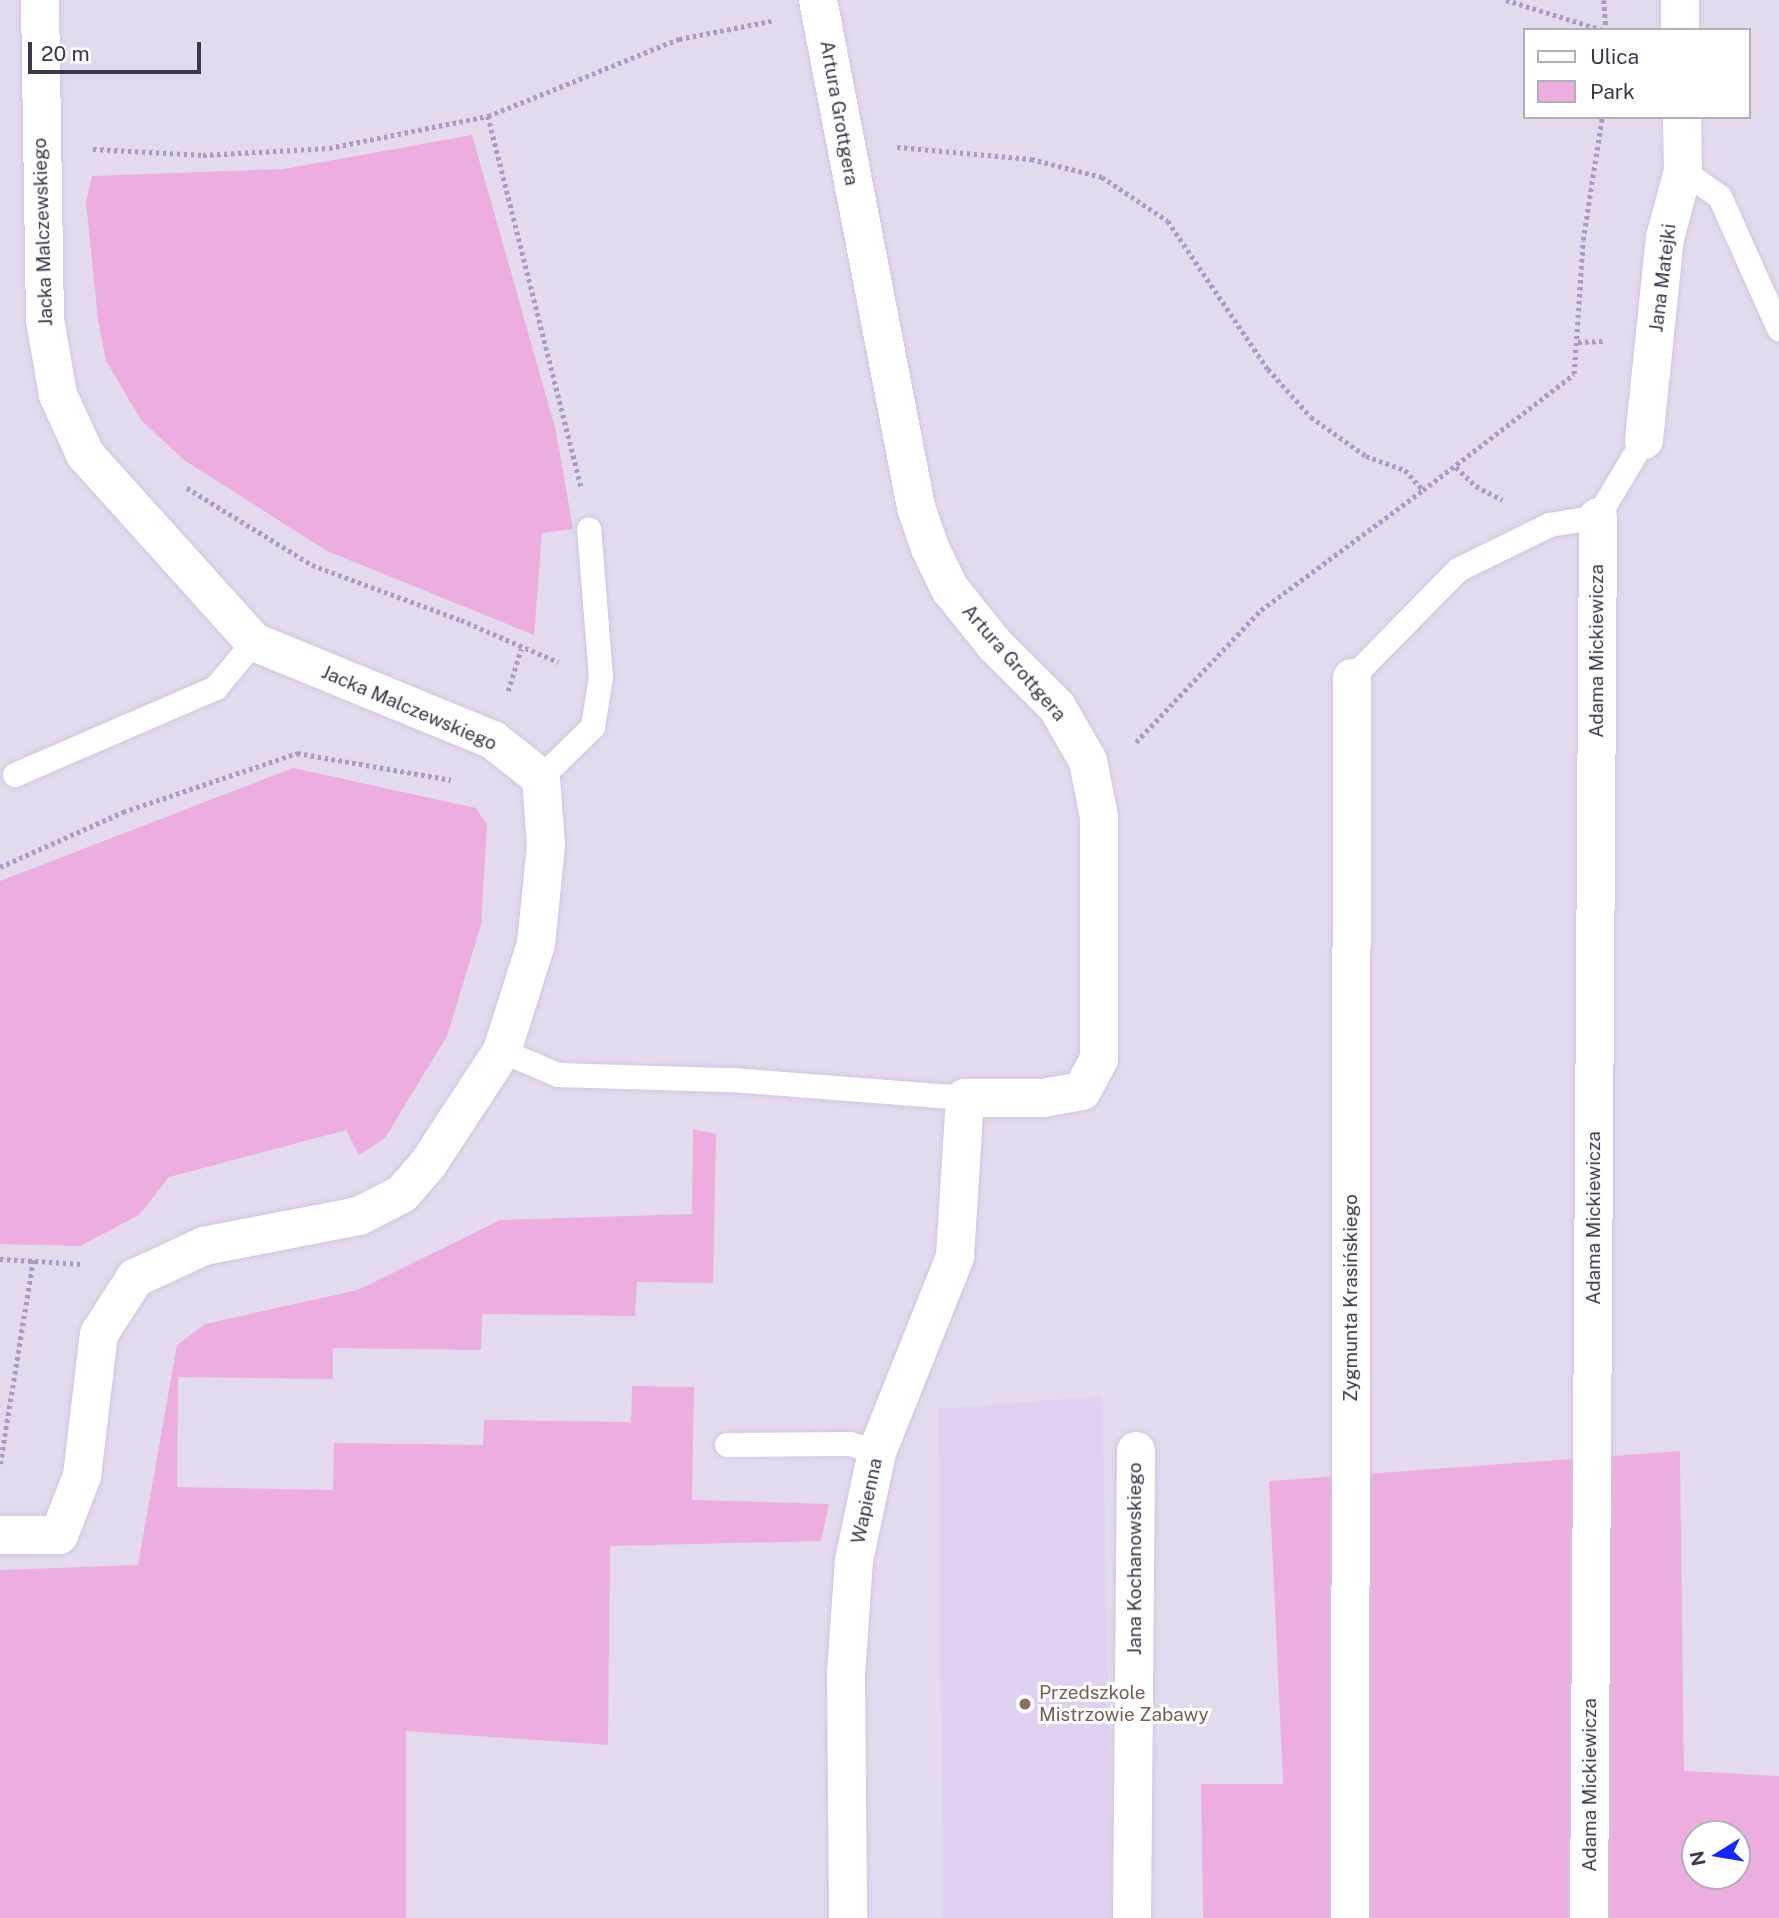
<!DOCTYPE html>
<html>
<head>
<meta charset="utf-8">
<style>
  body { margin:0 }
  #map { position:relative; width:1779px; height:1918px; overflow:hidden; background:#efe8f6; font-family:"Public Sans",sans-serif }
  div>[style] { position:absolute }
  .residential>* { inset:0; background:#e3daee }
  .education>* { inset:0; background:#e0d1f0 }
  .green>* { inset:0; background:#eeaddf }
  .path>* { height:4.5px; margin-top:-2.25px; transform-origin:0; background:repeating-linear-gradient(90deg,#ac99c6 0 3.5px,transparent 0 7px) }
  .roads { filter:drop-shadow(0 0 2px #d2c6e0) drop-shadow(0 0 2px #d2c6e0) }
  .service>* { height:24px; margin:-12px; padding:0 12px; transform-origin:12px; border-radius:12px; background:#fff }
  .minor>* { height:38px; margin:-19px; padding:0 19px; transform-origin:19px; border-radius:19px; background:#fff }
  .dots>* { width:19px; height:19px; translate:-50% -50%; box-sizing:border-box; border:4px solid #fff; border-radius:50% }
  span { translate:-50% -50%; white-space:nowrap; text-align:center; line-height:1.15; -webkit-text-stroke:6px #fff; paint-order:stroke }
  .street-label { font-size:19px; color:#3e364a }
  .education-label { font-size:19px; color:#785e54 }
  .left { translate:0 -50%; text-align:left }
  .legend { position:absolute; left:1523px; top:28px; width:228px; height:91px; box-sizing:border-box; background:#fff; border:2px solid #b2afb7; margin:0; padding:9px 12px; list-style:none; font-size:21px; color:#3e364a }
  .legend li { display:flex; align-items:center; gap:14px; height:35px }
  .legend b { width:35px; border:2px solid #b2afb7 }
  .north { position:absolute; left:1681px; top:1820px; width:70px; height:70px; box-sizing:border-box; background:#fff; border:2px solid #b2afb7; border-radius:50%; rotate:259deg; font-size:19px; font-weight:700; line-height:28px; text-align:center; color:#3e364a }
  .north::after { content:''; display:block; margin:auto; width:24px; height:32px; background:#1627ff; clip-path:polygon(50% 0,100% 100%,50% 72%,0 100%) }
  .scale { position:absolute; left:28px; top:42px; width:173px; height:32px; box-sizing:border-box; border:4px solid #3e364a; border-top:0; padding-left:9px; font-size:21px; line-height:24px; white-space:nowrap; color:#3e364a; -webkit-text-stroke:5px #fff; paint-order:stroke }
</style>
</head>
<body>
<div id="map">
  <div class="residential">
    <div style="clip-path:polygon(evenodd,0 0,1779px 0,1779px 1776px,1684px 1772px,1680px 1451px,1269px 1482px,1283px 1784px,1202px 1784px,1203px 1918px,406px 1918px,405px 1731px,138px 1566px,0 1570px,0 0,1525px 30px,1749px 30px,1749px 117px,1525px 117px,1525px 30px)"></div>
  </div>
  <div class="education">
    <div style="clip-path:polygon(1102px 1396px,1113px 1918px,942px 1918px,939px 1409px)"></div>
  </div>
  <div class="green">
    <div style="clip-path:polygon(472px 135px,556px 431px,573px 529px,542px 533px,534px 635px,327px 551px,184px 460px,141px 420px,106px 361px,98px 320px,86px 202px,92px 176px,284px 169px)"></div>
    <div style="clip-path:polygon(293px 768px,476px 808px,487px 825px,481px 925px,447px 1036px,385px 1138px,359px 1155px,346px 1130px,169px 1177px,139px 1215px,80px 1246px,0 1244px,0 881px)"></div>
    <div style="clip-path:polygon(693px 1129px,716px 1134px,713px 1283px,637px 1282px,635px 1316px,482px 1314px,481px 1350px,333px 1348px,333px 1379px,178px 1377px,177px 1487px,333px 1490px,334px 1443px,483px 1445px,484px 1420px,631px 1422px,632px 1386px,694px 1387px,692px 1500px,829px 1504px,821px 1541px,610px 1546px,608px 1745px,406px 1731px,406px 1918px,0 1918px,0 1570px,138px 1565px,177px 1345px,205px 1324px,358px 1290px,500px 1220px,692px 1214px)"></div>
    <div style="clip-path:polygon(evenodd,1680px 1451px,1684px 1771px,1779px 1776px,1779px 1918px,1203px 1918px,1201px 1784px,1283px 1784px,1269px 1481px,1680px 1451px,1695px 1834px,1737px 1834px,1737px 1876px,1695px 1876px,1695px 1834px)"></div>
  </div>
  <div class="path">
    <div style="left:1506px;top:0;width:102px;rotate:17.2deg"></div>
    <div style="left:1604px;top:0;width:30px;rotate:86deg"></div>
    <div style="left:488px;top:116px;width:382px;rotate:75.9deg"></div>
    <div style="left:897px;top:147px;width:135px;rotate:5.1deg"></div>
    <div style="left:1031px;top:159px;width:73px;rotate:14.2deg"></div>
    <div style="left:1102px;top:177px;width:79px;rotate:33.7deg"></div>
    <div style="left:1168px;top:221px;width:179px;rotate:56deg"></div>
    <div style="left:1268px;top:369px;width:64px;rotate:48.1deg"></div>
    <div style="left:1311px;top:417px;width:67px;rotate:35.3deg"></div>
    <div style="left:1366px;top:456px;width:41px;rotate:19.7deg"></div>
    <div style="left:1405px;top:470px;width:27px;rotate:48deg"></div>
    <div style="left:1423px;top:490px;width:190px;rotate:-37.5deg"></div>
    <div style="left:1574px;top:374px;width:134px;rotate:-86.2deg"></div>
    <div style="left:1583px;top:240px;width:124px;rotate:-81.2deg"></div>
    <div style="left:93px;top:149px;width:110px;rotate:3.1deg"></div>
    <div style="left:203px;top:155px;width:126px;rotate:-3.2deg"></div>
    <div style="left:329px;top:148px;width:162px;rotate:-11.4deg"></div>
    <div style="left:488px;top:116px;width:206px;rotate:-22deg"></div>
    <div style="left:679px;top:39px;width:94px;rotate:-11.1deg"></div>
    <div style="left:1578px;top:342px;width:27px;rotate:-2deg"></div>
    <div style="left:1456px;top:467px;width:28px;rotate:44deg"></div>
    <div style="left:1476px;top:486px;width:30px;rotate:28deg"></div>
    <div style="left:187px;top:488px;width:147px;rotate:31.6deg"></div>
    <div style="left:312px;top:565px;width:159px;rotate:20.3deg"></div>
    <div style="left:461px;top:620px;width:106px;rotate:23.4deg"></div>
    <div style="left:508px;top:691px;width:44px;rotate:-72.8deg"></div>
    <div style="left:1136px;top:742px;width:182px;rotate:-46.6deg"></div>
    <div style="left:1261px;top:610px;width:202px;rotate:-36.5deg"></div>
    <div style="left:0;top:867px;width:135px;rotate:-24.1deg"></div>
    <div style="left:123px;top:812px;width:184px;rotate:-18.7deg"></div>
    <div style="left:297px;top:753px;width:156px;rotate:9.9deg"></div>
    <div style="left:0;top:1259px;width:83px;rotate:3.4deg"></div>
    <div style="left:0;top:1464px;width:207px;rotate:-80.8deg"></div>
  </div>
  <div class="roads">
    <div class="service">
      <div style="left:1683px;top:171px;width:45px;rotate:35.1deg"></div>
      <div style="left:1720px;top:197px;width:145px;rotate:65.9deg"></div>
      <div style="left:1352px;top:678px;width:151px;rotate:-45.5deg"></div>
      <div style="left:1458px;top:570px;width:102px;rotate:-26.1deg"></div>
      <div style="left:1550px;top:525px;width:49px;rotate:-9.5deg"></div>
      <div style="left:1598px;top:517px;width:90px;rotate:-59.1deg"></div>
      <div style="left:15px;top:775px;width:219px;rotate:-23.4deg"></div>
      <div style="left:216px;top:688px;width:60px;rotate:-50.4deg"></div>
      <div style="left:541px;top:778px;width:73px;rotate:-44.4deg"></div>
      <div style="left:593px;top:727px;width:51px;rotate:-80.9deg"></div>
      <div style="left:601px;top:677px;width:148px;rotate:-94.6deg"></div>
      <div style="left:502px;top:1051px;width:61px;rotate:23.2deg"></div>
      <div style="left:558px;top:1075px;width:173px;rotate:1.7deg"></div>
      <div style="left:731px;top:1080px;width:235px;rotate:4.4deg"></div>
      <div style="left:727px;top:1445px;width:123px;rotate:-0.5deg"></div>
      <div style="left:850px;top:1444px;width:28px;rotate:17deg"></div>
    </div>
    <div class="minor">
      <div style="left:818px;top:0;width:516px;rotate:79.06deg"></div>
      <div style="left:916px;top:507px;width:43px;rotate:71.1deg"></div>
      <div style="left:930px;top:548px;width:46px;rotate:64deg"></div>
      <div style="left:950px;top:589px;width:72px;rotate:51.2deg"></div>
      <div style="left:995px;top:645px;width:88px;rotate:45deg"></div>
      <div style="left:1057px;top:707px;width:62px;rotate:60.1deg"></div>
      <div style="left:1088px;top:761px;width:57px;rotate:78.9deg"></div>
      <div style="left:1099px;top:817px;width:242px;rotate:90deg"></div>
      <div style="left:1099px;top:1059px;width:36px;rotate:118deg"></div>
      <div style="left:1082px;top:1091px;width:40px;rotate:170deg"></div>
      <div style="left:1043px;top:1098px;width:78px;rotate:180deg"></div>
      <div style="left:965px;top:1098px;width:159px;rotate:93.6deg"></div>
      <div style="left:955px;top:1257px;width:210px;rotate:111.8deg"></div>
      <div style="left:877px;top:1452px;width:110px;rotate:102deg"></div>
      <div style="left:854px;top:1560px;width:114px;rotate:94deg"></div>
      <div style="left:846px;top:1674px;width:244px;rotate:89.5deg"></div>
      <div style="left:1680px;top:0;width:30px;rotate:90deg"></div>
      <div style="left:1644px;top:440px;width:203px;rotate:-84.1deg"></div>
      <div style="left:1665px;top:238px;width:69px;rotate:-75deg"></div>
      <div style="left:1683px;top:171px;width:54px;rotate:-91.1deg"></div>
      <div style="left:0;top:1535px;width:59px"></div>
      <div style="left:59px;top:1535px;width:63px;rotate:-68.7deg"></div>
      <div style="left:82px;top:1476px;width:143px;rotate:-83.2deg"></div>
      <div style="left:99px;top:1334px;width:67px;rotate:-57.3deg"></div>
      <div style="left:135px;top:1278px;width:76px;rotate:-24.9deg"></div>
      <div style="left:204px;top:1246px;width:158px;rotate:-11deg"></div>
      <div style="left:359px;top:1216px;width:48px;rotate:-27.1deg"></div>
      <div style="left:402px;top:1194px;width:40px;rotate:-49deg"></div>
      <div style="left:428px;top:1164px;width:135px;rotate:-56.8deg"></div>
      <div style="left:502px;top:1051px;width:112px;rotate:-72.4deg"></div>
      <div style="left:536px;top:944px;width:100px;rotate:-84.2deg"></div>
      <div style="left:546px;top:845px;width:67px;rotate:-94.3deg"></div>
      <div style="left:541px;top:778px;width:61px;rotate:-141.6deg"></div>
      <div style="left:493px;top:740px;width:258px;rotate:-157.7deg"></div>
      <div style="left:254px;top:642px;width:253px;rotate:-132deg"></div>
      <div style="left:85px;top:454px;width:65px;rotate:-114.6deg"></div>
      <div style="left:58px;top:395px;width:76px;rotate:-99.8deg"></div>
      <div style="left:45px;top:320px;width:320px;rotate:-90.9deg"></div>
      <div style="left:1132px;top:1918px;width:467px;rotate:-89.5deg"></div>
      <div style="left:1350px;top:1918px;width:1240px;rotate:-89.91deg"></div>
      <div style="left:1589px;top:1918px;width:1401px;rotate:-89.63deg"></div>
    </div>
  </div>
  <div class="dots">
    <div style="left:1025px;top:1704px;background:#8d6e63"></div>
  </div>
  <div class="street-label">
    <span style="left:839px;top:113px;rotate:80deg">Artura Grottgera</span>
    <span style="left:43px;top:232px;rotate:-92deg">Jacka Malczewskiego</span>
    <span style="left:1663px;top:278px;rotate:-83deg">Jana Matejki</span>
    <span style="left:1597px;top:651px;rotate:-90deg">Adama Mickiewicza</span>
    <span style="left:1014px;top:663px;rotate:49deg">Artura Grottgera</span>
    <span style="left:409px;top:708px;rotate:23deg">Jacka Malczewskiego</span>
    <span style="left:1594px;top:1218px;rotate:-90deg">Adama Mickiewicza</span>
    <span style="left:1351px;top:1298px;rotate:-90deg">Zygmunta Krasińskiego</span>
    <span style="left:867px;top:1501px;rotate:-78deg">Wapienna</span>
    <span style="left:1135px;top:1559px;rotate:-90deg">Jana Kochanowskiego</span>
    <span style="left:1590px;top:1785px;rotate:-90deg">Adama Mickiewicza</span>
  </div>
  <div class="education-label">
    <span class="left" style="left:1039px;top:1704px">Przedszkole<br>Mistrzowie Zabawy</span>
  </div>
  <ul class="legend">
  <li><b style="height:9px;background:#fff"></b>Ulica</li>
  <li><b style="height:19px;background:#eeaddf"></b>Park</li>
  </ul>
  <div class="north">N</div>
  <div class="scale">20 m</div>
</div>
</body>
</html>
